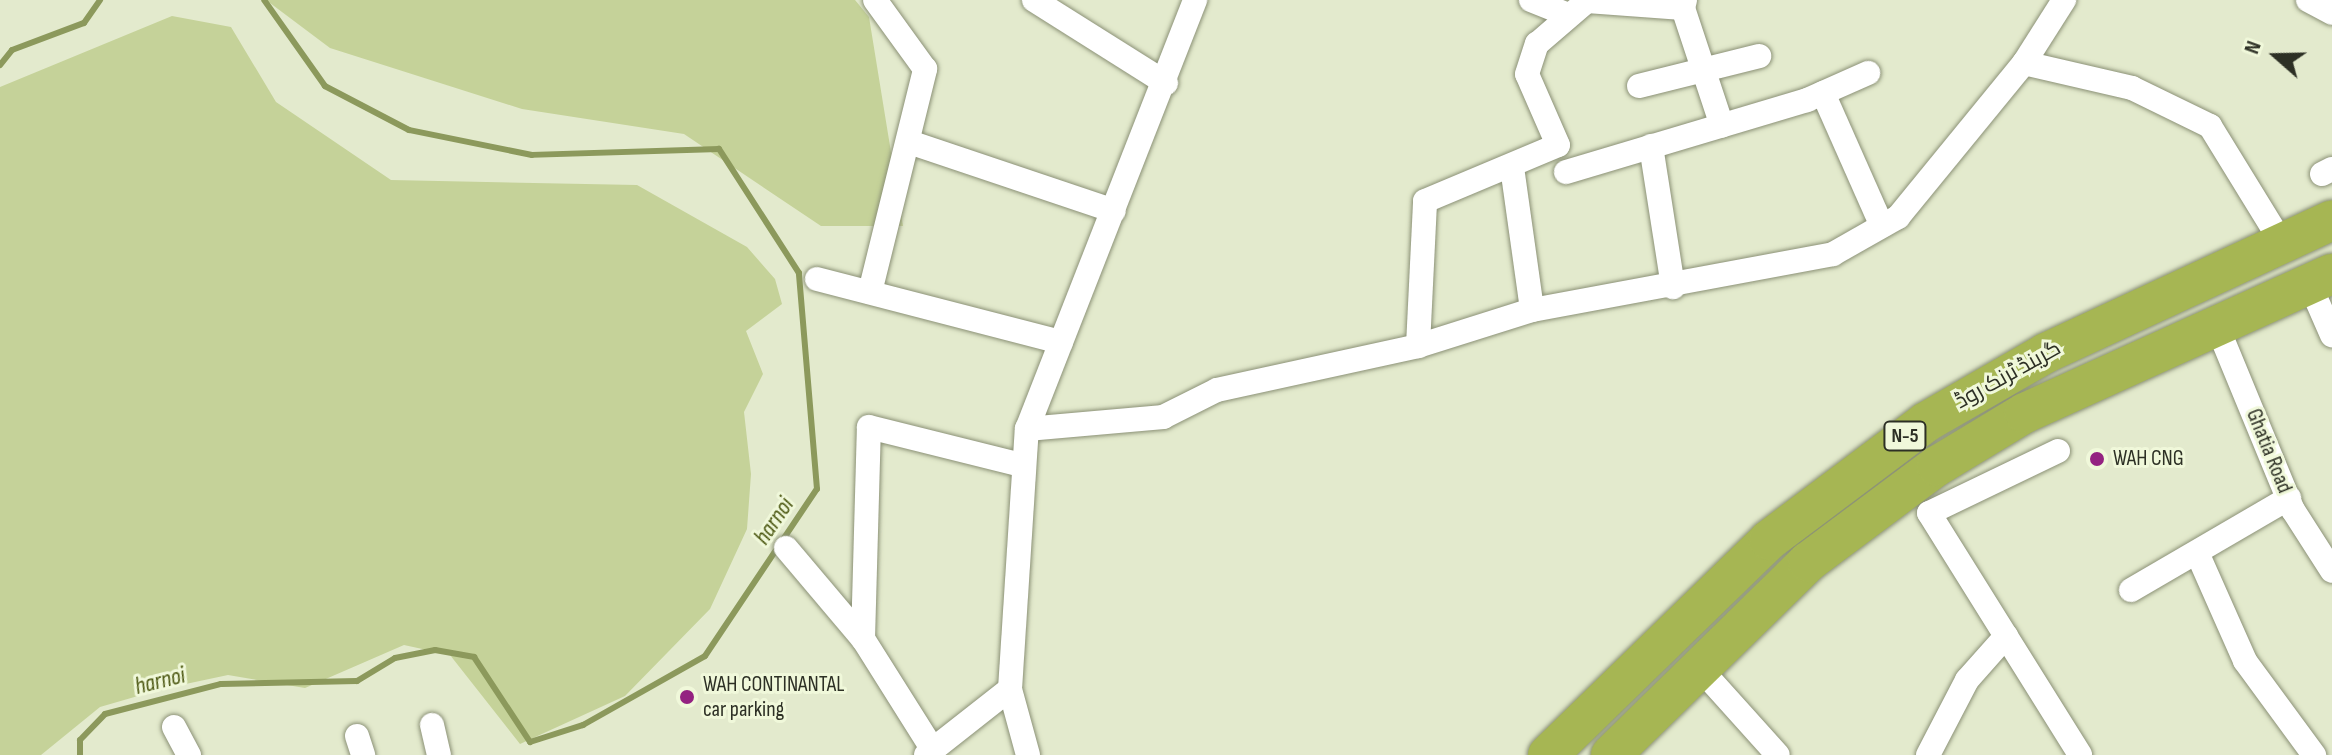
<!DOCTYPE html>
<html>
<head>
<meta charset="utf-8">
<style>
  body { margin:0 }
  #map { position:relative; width:2332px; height:755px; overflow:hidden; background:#e3eacd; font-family:"Sofia Sans Condensed",Cairo,sans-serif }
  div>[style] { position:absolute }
  .green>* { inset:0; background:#c5d299 }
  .stream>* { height:6px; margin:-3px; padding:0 3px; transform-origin:3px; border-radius:3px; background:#8c995c }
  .roads { filter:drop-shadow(0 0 2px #8b9176) drop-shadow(0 0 2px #8b9176) }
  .minor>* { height:24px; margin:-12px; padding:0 12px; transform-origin:12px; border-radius:12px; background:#fff }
  .trunk>* { height:40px; margin:-20px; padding:0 20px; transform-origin:20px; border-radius:20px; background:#a6b653 }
  .dots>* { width:22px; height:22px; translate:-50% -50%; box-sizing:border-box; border:4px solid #f0f8da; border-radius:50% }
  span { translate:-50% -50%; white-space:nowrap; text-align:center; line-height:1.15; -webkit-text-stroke:6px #f0f8da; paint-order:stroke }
  .shield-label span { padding:2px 6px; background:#f0f8da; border:2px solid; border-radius:6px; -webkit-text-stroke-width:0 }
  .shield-label { font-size:20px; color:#2d3025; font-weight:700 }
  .street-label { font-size:22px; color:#2d3025 }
  .poi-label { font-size:22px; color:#2d3025 }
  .left { translate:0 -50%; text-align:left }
  .water-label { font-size:24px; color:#4c5812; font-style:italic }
  .north { position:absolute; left:2236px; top:16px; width:80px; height:80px; -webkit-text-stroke:6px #f0f8da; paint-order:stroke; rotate:290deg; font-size:22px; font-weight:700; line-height:32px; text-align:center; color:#2d3025 }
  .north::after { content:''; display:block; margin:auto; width:28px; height:36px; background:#2d3025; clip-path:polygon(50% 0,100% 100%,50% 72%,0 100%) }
</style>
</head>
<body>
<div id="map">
  <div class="green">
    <div style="clip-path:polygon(266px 0,855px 0,869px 17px,903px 226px,821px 226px,684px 134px,522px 109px,330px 48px)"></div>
    <div style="clip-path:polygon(172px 16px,231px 27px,276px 102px,391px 180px,637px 185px,747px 247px,775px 279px,782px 304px,746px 331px,763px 374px,744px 412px,751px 474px,747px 529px,710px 609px,625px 696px,520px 744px,450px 655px,404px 645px,305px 688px,228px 675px,162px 689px,100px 707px,41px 755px,0 755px,0 87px)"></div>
  </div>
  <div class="stream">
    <div style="left:0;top:65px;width:19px;rotate:-51deg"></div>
    <div style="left:12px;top:50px;width:77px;rotate:-20.6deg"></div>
    <div style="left:84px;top:23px;width:28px;rotate:-55deg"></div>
    <div style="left:80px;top:755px;width:15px;rotate:-90deg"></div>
    <div style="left:80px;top:740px;width:36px;rotate:-46deg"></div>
    <div style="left:105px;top:714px;width:120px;rotate:-14.5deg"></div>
    <div style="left:221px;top:684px;width:136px;rotate:-1.3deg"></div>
    <div style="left:357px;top:681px;width:44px;rotate:-31.2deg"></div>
    <div style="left:395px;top:658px;width:41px;rotate:-11.3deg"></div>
    <div style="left:435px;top:650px;width:40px;rotate:10deg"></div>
    <div style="left:474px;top:657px;width:102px;rotate:56.6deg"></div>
    <div style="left:530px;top:742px;width:56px;rotate:-17.8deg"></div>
    <div style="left:583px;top:725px;width:140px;rotate:-29.5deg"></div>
    <div style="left:705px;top:656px;width:201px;rotate:-56.2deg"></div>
    <div style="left:817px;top:489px;width:217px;rotate:-94.8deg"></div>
    <div style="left:799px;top:273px;width:148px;rotate:-122.8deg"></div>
    <div style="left:719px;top:149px;width:187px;rotate:178.2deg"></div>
    <div style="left:532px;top:155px;width:126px;rotate:-168.5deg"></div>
    <div style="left:409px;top:130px;width:95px;rotate:-152.4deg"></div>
    <div style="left:325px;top:86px;width:105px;rotate:-125.3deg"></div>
  </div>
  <div class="roads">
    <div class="minor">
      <div style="left:1034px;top:0;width:156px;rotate:32.2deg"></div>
      <div style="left:1531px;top:0;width:38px;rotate:22deg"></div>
      <div style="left:2308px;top:0;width:27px;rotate:28deg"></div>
      <div style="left:1683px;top:8px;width:124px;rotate:71.7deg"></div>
      <div style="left:2024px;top:63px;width:111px;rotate:13deg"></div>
      <div style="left:2132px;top:88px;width:87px;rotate:26deg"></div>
      <div style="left:2210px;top:126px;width:137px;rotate:58.4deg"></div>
      <div style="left:1639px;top:86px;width:124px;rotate:-14deg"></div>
      <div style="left:1823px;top:93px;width:145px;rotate:66.1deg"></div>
      <div style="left:909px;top:142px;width:216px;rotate:18.6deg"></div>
      <div style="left:1651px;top:146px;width:143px;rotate:81.1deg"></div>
      <div style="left:1512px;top:167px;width:144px;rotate:82deg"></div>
      <div style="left:1566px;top:172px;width:252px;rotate:-16.6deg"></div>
      <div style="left:1807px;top:100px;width:67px;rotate:-23.9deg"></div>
      <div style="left:2322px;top:174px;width:11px;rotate:-27deg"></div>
      <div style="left:817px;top:279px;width:252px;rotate:14.5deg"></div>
      <div style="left:2310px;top:285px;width:55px;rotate:66.3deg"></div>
      <div style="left:870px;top:292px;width:230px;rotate:-76.1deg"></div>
      <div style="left:925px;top:69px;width:85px;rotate:-125.9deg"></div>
      <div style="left:2217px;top:326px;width:199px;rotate:67.6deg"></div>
      <div style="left:2293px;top:510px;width:72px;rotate:57.4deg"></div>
      <div style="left:1418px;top:346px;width:145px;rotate:-87.2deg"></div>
      <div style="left:1425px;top:201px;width:144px;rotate:-22.8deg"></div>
      <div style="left:1558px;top:145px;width:77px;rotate:-113.6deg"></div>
      <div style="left:1527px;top:74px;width:32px;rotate:-72deg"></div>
      <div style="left:1537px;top:44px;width:66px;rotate:-40.7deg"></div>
      <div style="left:1587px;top:1px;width:96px;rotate:4.2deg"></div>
      <div style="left:1683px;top:8px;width:8px;rotate:-76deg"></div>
      <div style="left:1027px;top:429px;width:137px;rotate:-5deg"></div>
      <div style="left:1163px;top:417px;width:60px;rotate:-26.6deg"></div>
      <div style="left:1217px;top:390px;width:206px;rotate:-12.3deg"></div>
      <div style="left:1418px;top:346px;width:120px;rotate:-17.5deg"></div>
      <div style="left:1532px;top:310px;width:306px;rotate:-10.5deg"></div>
      <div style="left:1833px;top:254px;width:75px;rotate:-29.6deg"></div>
      <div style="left:1898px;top:217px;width:199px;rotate:-50.7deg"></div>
      <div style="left:2024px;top:63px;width:75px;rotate:-57.6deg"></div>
      <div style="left:2058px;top:451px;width:143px;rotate:154.3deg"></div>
      <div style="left:1929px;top:513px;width:285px;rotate:58deg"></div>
      <div style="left:786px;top:548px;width:119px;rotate:49.8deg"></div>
      <div style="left:2199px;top:557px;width:114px;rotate:66.1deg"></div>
      <div style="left:2245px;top:661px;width:117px;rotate:53.7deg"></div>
      <div style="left:2131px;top:590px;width:183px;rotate:-30.2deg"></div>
      <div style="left:1696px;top:664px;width:122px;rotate:48deg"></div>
      <div style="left:432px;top:725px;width:31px;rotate:77deg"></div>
      <div style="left:174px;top:727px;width:32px;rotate:62deg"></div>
      <div style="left:357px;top:736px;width:20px;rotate:72deg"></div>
      <div style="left:933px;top:750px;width:131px;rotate:-122.2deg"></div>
      <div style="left:863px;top:639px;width:212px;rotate:-88.4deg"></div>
      <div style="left:869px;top:427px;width:157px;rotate:14deg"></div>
      <div style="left:926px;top:755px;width:107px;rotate:-38.2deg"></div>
      <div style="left:1028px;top:755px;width:68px;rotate:-105.3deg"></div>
      <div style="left:1010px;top:689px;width:261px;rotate:-86.3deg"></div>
      <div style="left:1027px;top:429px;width:461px;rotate:-68.6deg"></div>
      <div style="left:1928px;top:755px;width:85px;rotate:-62.5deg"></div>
      <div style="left:1967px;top:680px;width:59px;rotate:-48.4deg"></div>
    </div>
    <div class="trunk">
      <div style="left:1548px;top:755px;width:308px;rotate:-44.2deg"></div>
      <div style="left:1769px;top:540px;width:196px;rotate:-36.9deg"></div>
      <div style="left:1926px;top:422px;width:138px;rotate:-29.9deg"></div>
      <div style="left:2046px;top:353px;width:315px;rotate:-24.9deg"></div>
      <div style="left:1611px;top:755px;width:276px;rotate:-44.4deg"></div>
      <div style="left:1808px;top:562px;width:161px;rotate:-36.7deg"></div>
      <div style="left:1937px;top:466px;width:103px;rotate:-31.1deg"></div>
      <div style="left:2025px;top:413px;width:337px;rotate:-24.4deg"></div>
    </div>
  </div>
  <div class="dots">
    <div style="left:2097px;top:459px;background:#942281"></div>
    <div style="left:687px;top:697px;background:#942281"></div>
  </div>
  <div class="shield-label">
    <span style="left:1905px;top:436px">N-5</span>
  </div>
  <div class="street-label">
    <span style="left:2008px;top:375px;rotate:-29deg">گرینڈ ٹرنک روڈ</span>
    <span style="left:2269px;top:451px;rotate:68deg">Ghatia Road</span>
  </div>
  <div class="poi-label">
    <span class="left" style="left:2113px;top:459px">WAH CNG</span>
    <span class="left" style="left:703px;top:697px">WAH CONTINANTAL<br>car parking</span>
  </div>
  <div class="water-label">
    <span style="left:774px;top:521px;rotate:-56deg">harnoi</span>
    <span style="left:160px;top:681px;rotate:-14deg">harnoi</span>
  </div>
  <div class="north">N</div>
</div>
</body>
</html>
